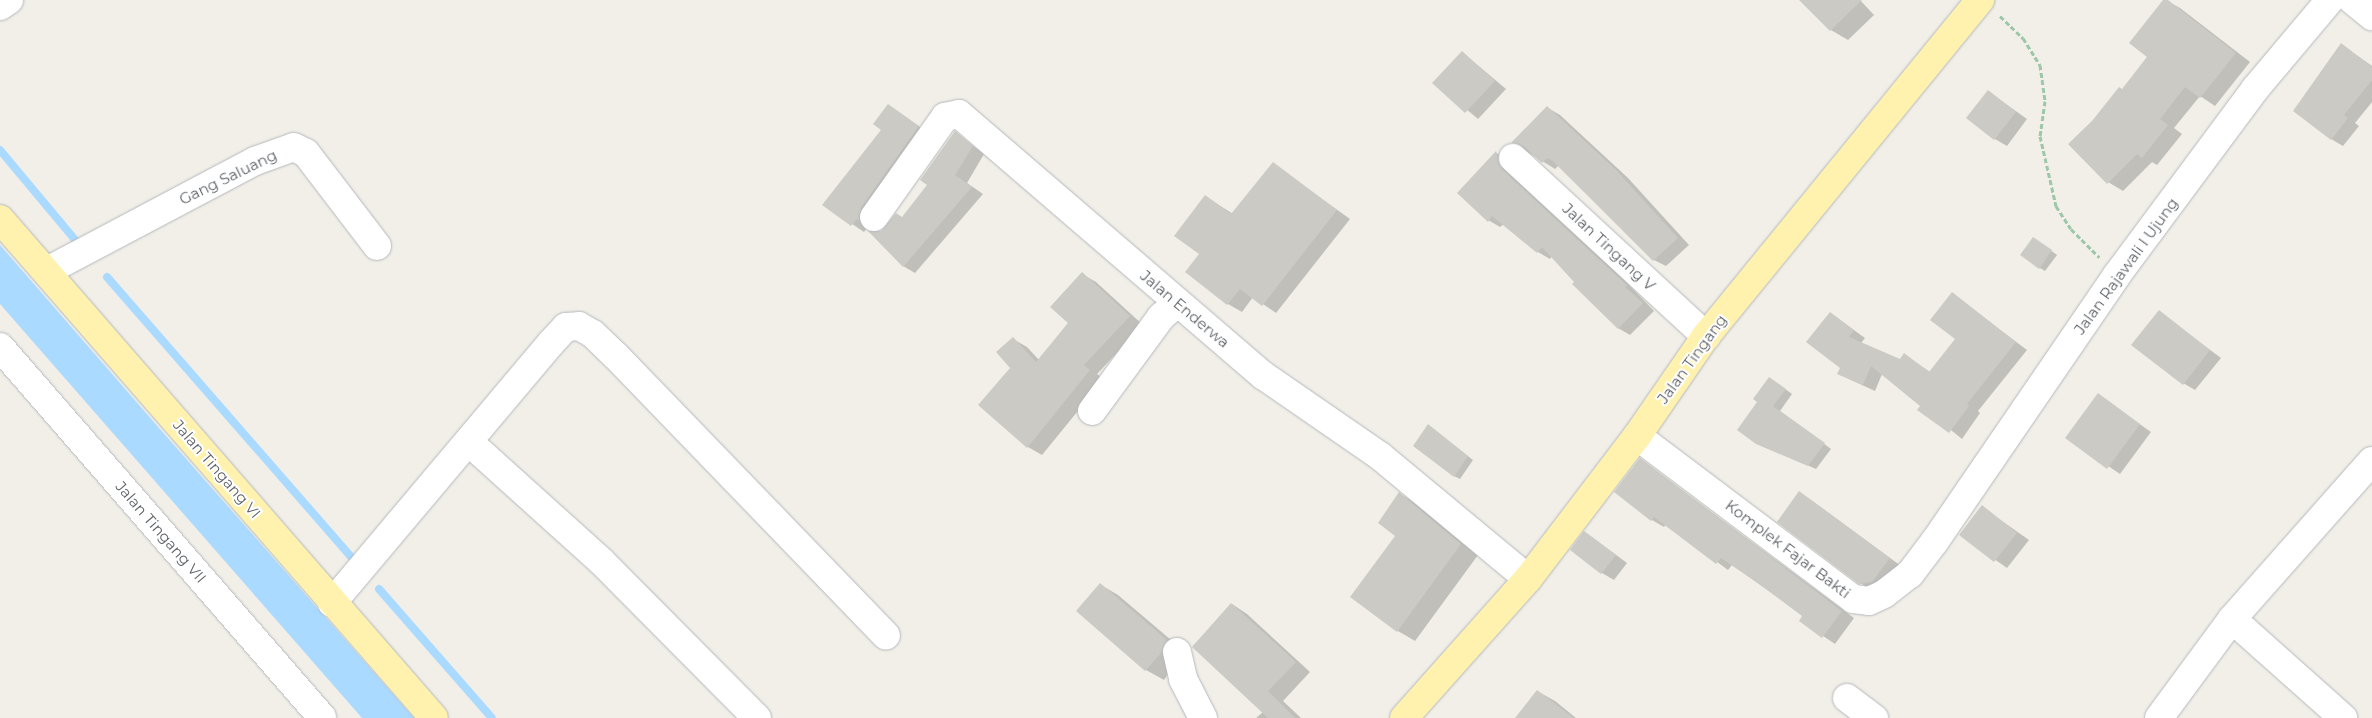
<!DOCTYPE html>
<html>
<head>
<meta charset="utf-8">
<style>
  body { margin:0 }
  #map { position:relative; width:2372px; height:718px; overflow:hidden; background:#f1efe8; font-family:Montserrat,sans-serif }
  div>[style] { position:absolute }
  .water>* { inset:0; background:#aadaff }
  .shadow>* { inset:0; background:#0003 }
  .stream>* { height:8px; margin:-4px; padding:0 4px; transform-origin:4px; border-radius:4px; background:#aadaff }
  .building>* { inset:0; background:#cccac5 }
  .path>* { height:3px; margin-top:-1.5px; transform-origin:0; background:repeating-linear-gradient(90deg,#9cc7a9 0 5px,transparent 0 7.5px) }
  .roads { filter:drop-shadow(0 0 1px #b5b8bc) drop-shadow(0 0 1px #b5b8bc) }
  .minor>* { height:28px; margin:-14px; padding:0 14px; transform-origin:14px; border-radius:14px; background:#fff }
  .major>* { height:28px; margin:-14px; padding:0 14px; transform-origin:14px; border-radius:14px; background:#fff2af }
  span { translate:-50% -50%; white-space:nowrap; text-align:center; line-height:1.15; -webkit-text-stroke:4px #fff; paint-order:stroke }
  .street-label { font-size:15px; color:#5f6368 }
</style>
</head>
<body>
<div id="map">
  <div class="water">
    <div style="clip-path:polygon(0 245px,159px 428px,414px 718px,362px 718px,0 304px)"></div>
  </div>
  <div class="shadow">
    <div style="clip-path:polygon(1801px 0,1860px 0,1874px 15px,1848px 40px,1831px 30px)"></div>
    <div style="clip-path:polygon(2165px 0,2180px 8px,2250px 62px,2215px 106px,2200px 96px,2174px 128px,2182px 134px,2157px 165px,2152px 162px,2123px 191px,2108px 182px,2122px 90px,2148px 56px)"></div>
    <div style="clip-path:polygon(2341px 44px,2372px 66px,2372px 102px,2355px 123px,2359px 126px,2343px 146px,2331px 139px)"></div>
    <div style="clip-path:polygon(1462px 52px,1506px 89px,1478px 119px,1434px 82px)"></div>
    <div style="clip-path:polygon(1989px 92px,2027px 119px,2007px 146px,1995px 139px)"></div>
    <div style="clip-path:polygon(888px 105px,930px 134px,864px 232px,824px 205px,882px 129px)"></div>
    <div style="clip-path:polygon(1548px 108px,1560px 115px,1628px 178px,1689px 245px,1666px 266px,1654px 260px,1558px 166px,1555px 169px,1513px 143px)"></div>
    <div style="clip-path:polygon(955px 133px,984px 154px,967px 183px,983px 194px,915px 273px,903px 266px,882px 232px,903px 218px,928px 184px)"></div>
    <div style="clip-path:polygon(1496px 153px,1508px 159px,1654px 311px,1630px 335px,1618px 328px,1552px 256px,1550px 259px,1538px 252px,1504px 224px,1500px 227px,1488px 220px)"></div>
    <div style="clip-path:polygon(1273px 164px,1350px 219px,1276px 313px,1253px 297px,1242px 312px,1228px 304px,1201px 253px,1205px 196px,1233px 214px)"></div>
    <div style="clip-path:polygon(2039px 242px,2057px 255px,2045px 271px,2040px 268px)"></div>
    <div style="clip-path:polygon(1082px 274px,1096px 282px,1143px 325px,1097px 374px,1104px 379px,1042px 455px,1028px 447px,1012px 368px,1013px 339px,1027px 347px,1039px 360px,1069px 322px)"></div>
    <div style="clip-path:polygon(1952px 294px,2027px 350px,1978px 411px,1980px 413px,1962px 439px,1882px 374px,1875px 391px,1838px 374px,1841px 367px,1830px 313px,1865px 338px,1861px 343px,1900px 360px,1905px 355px,1930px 372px,1957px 339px)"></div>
    <div style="clip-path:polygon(2159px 312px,2221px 358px,2195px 390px,2183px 383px)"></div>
    <div style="clip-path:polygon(1777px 383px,1792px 394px,1780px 411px,1831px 449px,1816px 469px,1756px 443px)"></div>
    <div style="clip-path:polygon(2098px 395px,2151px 432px,2120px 474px,2067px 438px)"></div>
    <div style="clip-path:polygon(1429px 426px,1473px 460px,1460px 479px,1454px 476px)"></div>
    <div style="clip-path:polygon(1641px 460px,1854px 618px,1835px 644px,1801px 621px,1804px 616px,1732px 565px,1728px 570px,1666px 524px,1664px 527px,1652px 520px)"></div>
    <div style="clip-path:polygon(1799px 493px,1811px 500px,1901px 566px,1872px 590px,1860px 583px)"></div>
    <div style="clip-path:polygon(1400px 494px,1417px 504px,1478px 555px,1415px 641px,1398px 631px)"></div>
    <div style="clip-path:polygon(1982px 507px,2029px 540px,2007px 568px,1960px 535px)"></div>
    <div style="clip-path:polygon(1585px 532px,1627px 563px,1614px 580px,1602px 573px)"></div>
    <div style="clip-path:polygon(1101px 585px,1118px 595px,1184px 651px,1164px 680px,1146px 670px,1078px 611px)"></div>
    <div style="clip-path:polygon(1232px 604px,1247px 614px,1310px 672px,1283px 701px,1301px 718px,1256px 718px,1263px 712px,1193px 646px)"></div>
    <div style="clip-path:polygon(1537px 691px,1555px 701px,1576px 718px,1517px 718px)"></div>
  </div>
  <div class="stream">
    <div style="left:0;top:150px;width:128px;rotate:50.1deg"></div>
    <div style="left:107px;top:277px;width:371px;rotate:48.9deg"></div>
    <div style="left:379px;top:589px;width:171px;rotate:48.8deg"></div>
  </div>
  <div class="building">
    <div style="clip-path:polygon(1799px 0,1862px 0,1830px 31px)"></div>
    <div style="clip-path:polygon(2163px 0,2168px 0,2236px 53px,2200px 98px,2185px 87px,2160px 119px,2168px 125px,2142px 158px,2137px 154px,2107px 184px,2068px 144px,2092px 121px,2119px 87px,2122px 89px,2147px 57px,2129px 43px)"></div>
    <div style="clip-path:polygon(2341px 43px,2372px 67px,2372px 80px,2344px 115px,2348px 118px,2331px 140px,2293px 111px)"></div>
    <div style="clip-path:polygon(1462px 51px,1495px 81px,1465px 113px,1432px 83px)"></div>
    <div style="clip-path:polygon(1988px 90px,2016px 112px,1994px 140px,1966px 118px)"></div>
    <div style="clip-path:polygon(888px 104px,919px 126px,861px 208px,859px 222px,857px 219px,851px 226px,822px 205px,881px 130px,873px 124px)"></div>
    <div style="clip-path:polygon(1547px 106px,1616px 170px,1678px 238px,1653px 261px,1553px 161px,1547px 158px,1542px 163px,1523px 146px,1511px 143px)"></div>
    <div style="clip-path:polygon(955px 131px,973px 146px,955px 175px,972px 187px,903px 267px,868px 231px,881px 231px,896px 213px,902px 217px,927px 185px,920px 180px)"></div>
    <div style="clip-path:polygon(1496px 151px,1502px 169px,1627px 285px,1625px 287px,1643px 303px,1618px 329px,1572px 284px,1574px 282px,1542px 247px,1537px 253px,1492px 216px,1488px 222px,1457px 193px)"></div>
    <div style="clip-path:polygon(1273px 162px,1337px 210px,1262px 306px,1240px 289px,1227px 305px,1185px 272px,1199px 254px,1174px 236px,1205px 195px,1231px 214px)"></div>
    <div style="clip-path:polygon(2033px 237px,2052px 250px,2039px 269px,2020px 255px)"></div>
    <div style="clip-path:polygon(1082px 272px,1130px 316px,1084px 365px,1090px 370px,1027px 448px,978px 405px,1010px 368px,996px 352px,1013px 337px,1036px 362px,1068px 323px,1050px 307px)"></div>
    <div style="clip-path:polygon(1952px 292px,2016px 342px,1967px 404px,1969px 406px,1949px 433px,1917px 410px,1920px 406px,1871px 366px,1863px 385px,1837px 374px,1840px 368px,1806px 342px,1830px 312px,1854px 330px,1849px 337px,1900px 359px,1904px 353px,1929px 372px,1955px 339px,1930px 320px)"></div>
    <div style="clip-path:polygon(2159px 310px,2210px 350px,2183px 385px,2131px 345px)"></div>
    <div style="clip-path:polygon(1769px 377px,1786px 389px,1773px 406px,1825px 443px,1808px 466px,1756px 444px,1737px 430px,1757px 402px,1753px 399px)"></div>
    <div style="clip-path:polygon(2098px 393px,2140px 424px,2107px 469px,2065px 438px)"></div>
    <div style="clip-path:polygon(1428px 424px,1468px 456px,1454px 477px,1413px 446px)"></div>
    <div style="clip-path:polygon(1640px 458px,1842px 611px,1822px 638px,1799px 621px,1802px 616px,1758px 583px,1721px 558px,1716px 564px,1654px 517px,1651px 521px,1614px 492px)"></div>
    <div style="clip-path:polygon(1799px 491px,1890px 558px,1872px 582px,1859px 584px,1777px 522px)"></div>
    <div style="clip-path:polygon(1399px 492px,1461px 544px,1397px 632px,1350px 597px,1395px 536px,1378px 523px)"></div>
    <div style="clip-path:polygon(1982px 505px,2017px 533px,1994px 562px,1959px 535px)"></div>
    <div style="clip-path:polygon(1584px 531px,1616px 555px,1601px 574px,1570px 550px)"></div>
    <div style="clip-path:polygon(1100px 583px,1167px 640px,1162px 652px,1145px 671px,1076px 611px)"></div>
    <div style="clip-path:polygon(1231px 603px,1296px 662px,1268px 691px,1295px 718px,1268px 718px,1192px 647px)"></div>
    <div style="clip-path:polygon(1537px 690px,1574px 718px,1515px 718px)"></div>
  </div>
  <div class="path">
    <div style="left:2000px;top:16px;width:32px;rotate:44deg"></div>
    <div style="left:2023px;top:38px;width:32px;rotate:58deg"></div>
    <div style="left:2040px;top:65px;width:36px;rotate:82deg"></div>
    <div style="left:2045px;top:101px;width:35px;rotate:98deg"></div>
    <div style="left:2040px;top:136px;width:72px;rotate:77.1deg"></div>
    <div style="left:2056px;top:206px;width:27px;rotate:57deg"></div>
    <div style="left:2071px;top:229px;width:40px;rotate:45deg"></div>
  </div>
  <div class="roads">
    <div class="minor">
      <div style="left:2352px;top:0;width:26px;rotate:39deg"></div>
      <div style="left:0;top:6px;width:11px;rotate:-34deg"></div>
      <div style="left:1513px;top:158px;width:263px;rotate:42.7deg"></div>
      <div style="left:874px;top:217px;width:123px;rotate:-54.6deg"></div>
      <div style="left:945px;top:117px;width:14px;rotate:-12deg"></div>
      <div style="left:959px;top:114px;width:402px;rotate:40.7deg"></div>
      <div style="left:1264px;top:376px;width:141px;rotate:34.6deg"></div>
      <div style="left:1380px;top:456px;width:192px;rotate:39.7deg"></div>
      <div style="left:47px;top:271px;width:235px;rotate:-27.9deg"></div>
      <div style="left:255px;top:161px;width:41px;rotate:-19.7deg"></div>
      <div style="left:294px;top:147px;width:13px;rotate:27deg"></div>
      <div style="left:306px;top:153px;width:117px;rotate:52.6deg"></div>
      <div style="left:0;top:347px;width:491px;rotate:49deg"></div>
      <div style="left:1092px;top:411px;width:117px;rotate:-53.7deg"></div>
      <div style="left:1161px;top:317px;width:21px;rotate:-41deg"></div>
      <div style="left:1637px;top:436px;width:271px;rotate:37deg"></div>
      <div style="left:1853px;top:599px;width:16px;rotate:7deg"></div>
      <div style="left:1869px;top:601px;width:17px;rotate:-25deg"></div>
      <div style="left:1884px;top:594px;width:33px;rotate:-38deg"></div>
      <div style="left:1910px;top:574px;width:41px;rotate:-52.9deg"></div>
      <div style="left:1935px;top:541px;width:322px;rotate:-55.6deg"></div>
      <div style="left:2117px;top:275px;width:232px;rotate:-53.4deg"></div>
      <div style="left:2255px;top:89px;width:116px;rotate:-49.9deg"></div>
      <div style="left:470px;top:443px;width:178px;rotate:42deg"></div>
      <div style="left:602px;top:562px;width:220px;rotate:45.2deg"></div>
      <div style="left:332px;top:603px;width:340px;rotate:-49.9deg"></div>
      <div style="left:551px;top:343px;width:22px;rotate:-47deg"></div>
      <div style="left:566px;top:327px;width:13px;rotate:-4deg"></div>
      <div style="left:579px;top:326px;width:16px;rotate:30deg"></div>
      <div style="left:593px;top:334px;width:30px;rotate:44deg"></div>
      <div style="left:615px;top:355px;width:390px;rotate:46deg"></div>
      <div style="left:2232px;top:619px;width:149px;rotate:41.7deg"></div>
      <div style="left:1177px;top:652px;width:28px;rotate:77deg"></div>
      <div style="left:1183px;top:679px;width:44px;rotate:62.9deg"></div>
      <div style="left:1847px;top:698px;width:34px;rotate:37deg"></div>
      <div style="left:2159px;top:718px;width:123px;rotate:-53.6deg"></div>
      <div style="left:2232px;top:619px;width:211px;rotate:-48.5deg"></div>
    </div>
    <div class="major">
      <div style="left:0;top:219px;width:661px;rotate:48.99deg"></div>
      <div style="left:1404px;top:718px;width:186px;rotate:-48.3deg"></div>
      <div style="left:1528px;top:579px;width:180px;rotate:-52.7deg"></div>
      <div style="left:1637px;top:436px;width:121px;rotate:-55.4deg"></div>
      <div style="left:1706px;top:336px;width:434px;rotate:-50.8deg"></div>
    </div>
  </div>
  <div class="street-label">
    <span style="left:228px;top:177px;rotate:-26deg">Gang Saluang</span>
    <span style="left:1609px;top:247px;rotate:43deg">Jalan Tingang V</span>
    <span style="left:2126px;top:266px;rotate:-54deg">Jalan Rajawali I Ujung</span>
    <span style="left:1185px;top:309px;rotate:40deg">Jalan Enderwa</span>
    <span style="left:1692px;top:359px;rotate:-54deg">Jalan Tingang</span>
    <span style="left:217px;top:469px;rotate:49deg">Jalan Tingang VI</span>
    <span style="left:161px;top:532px;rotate:49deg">Jalan Tingang VII</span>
    <span style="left:1788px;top:549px;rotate:37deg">Komplek Fajar Bakti</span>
  </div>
</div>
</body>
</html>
